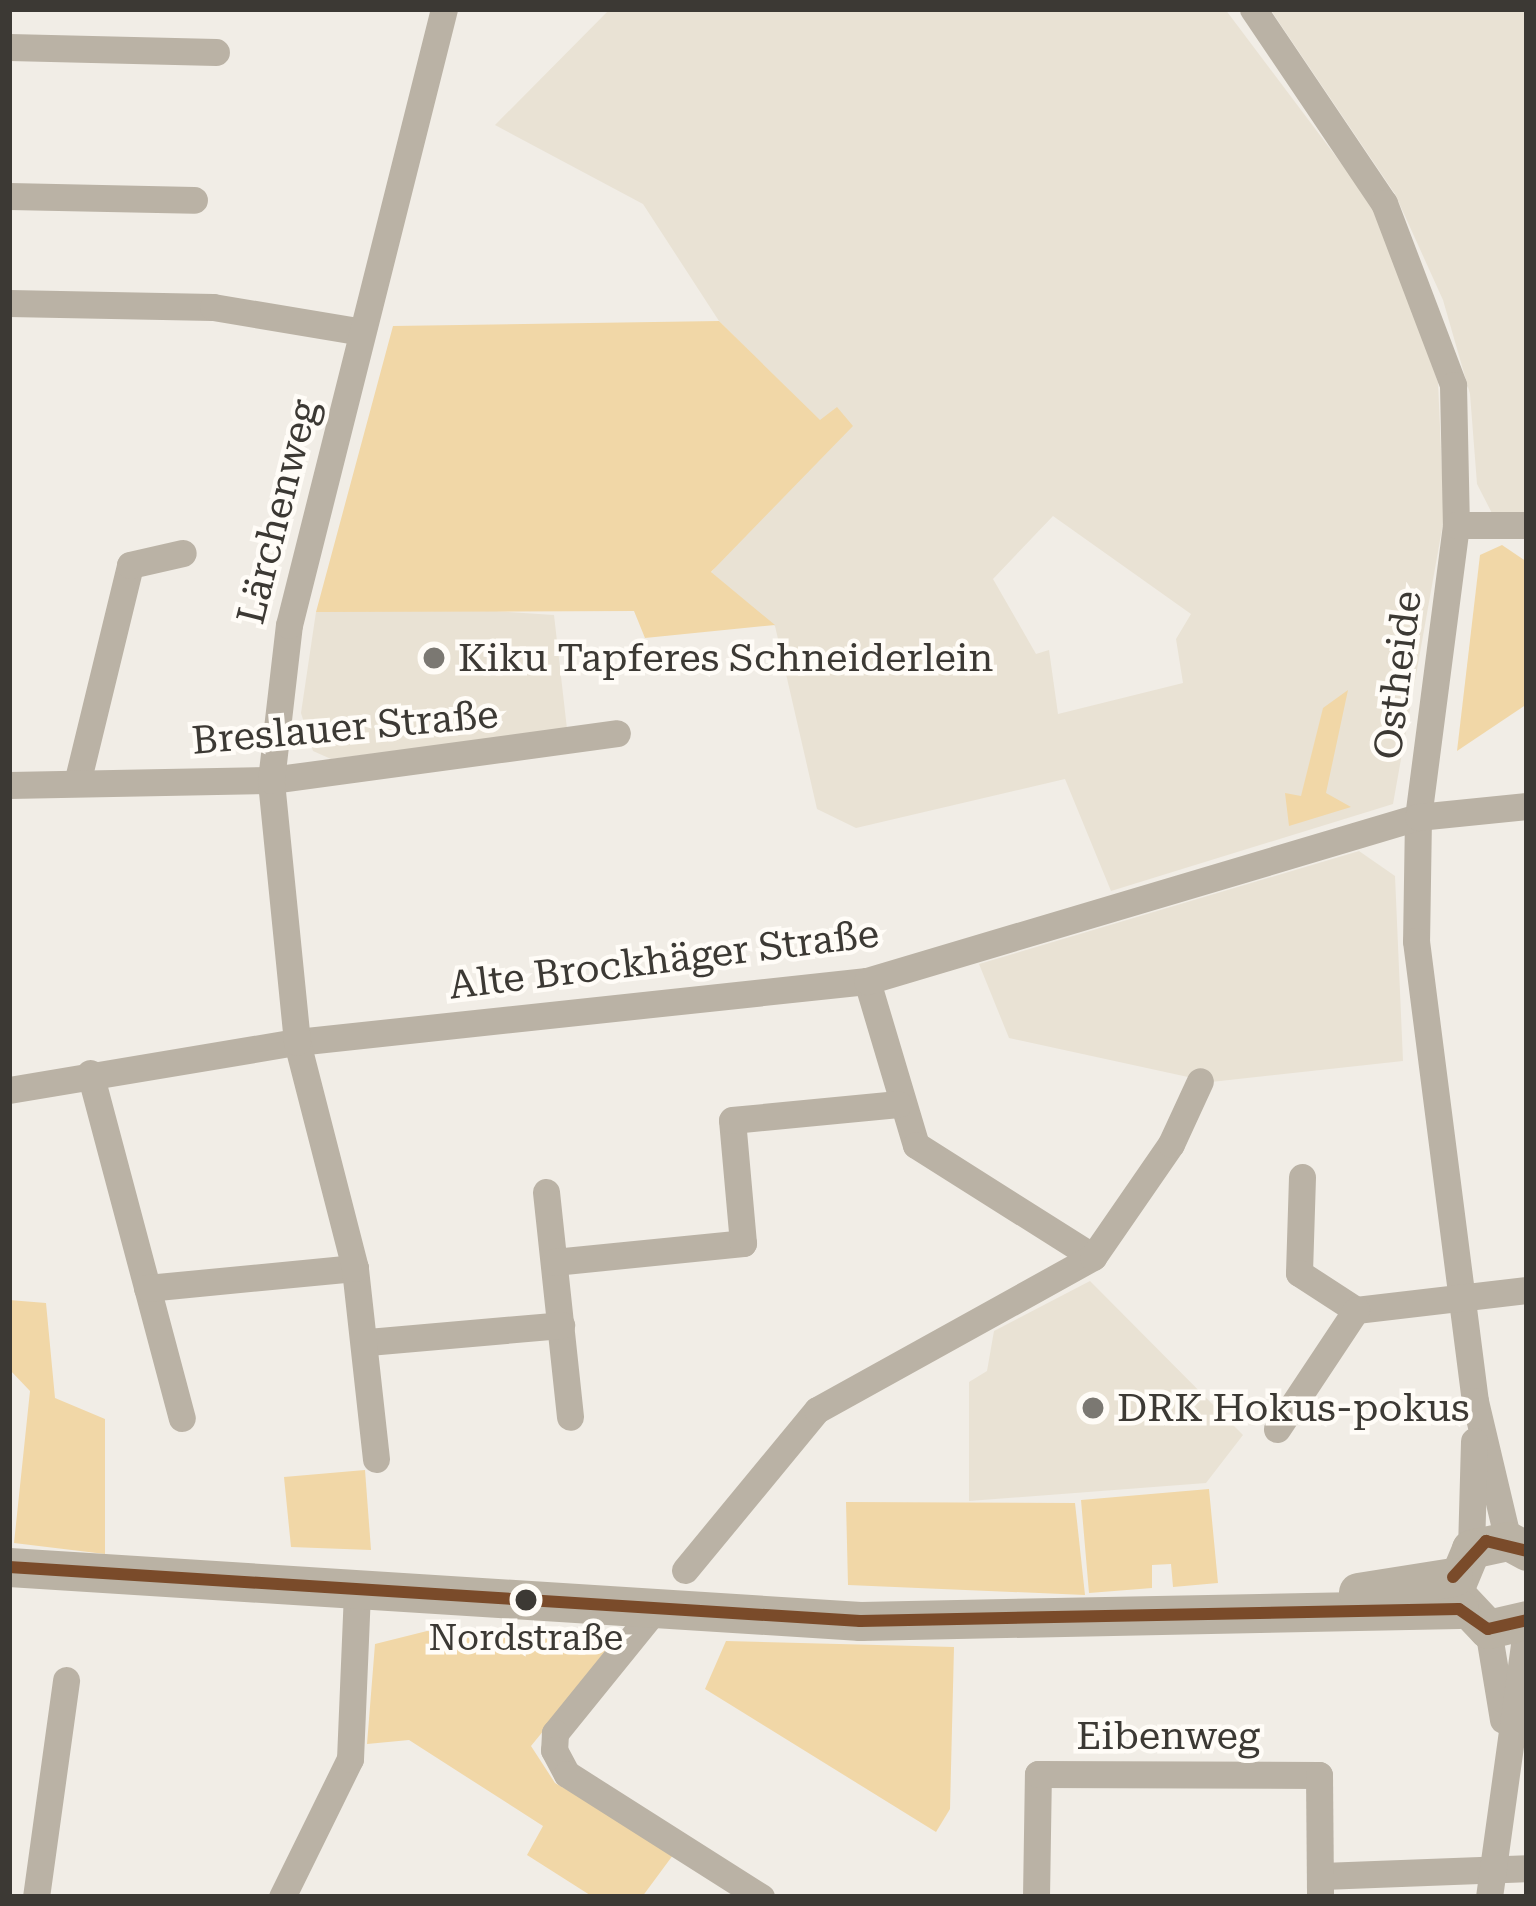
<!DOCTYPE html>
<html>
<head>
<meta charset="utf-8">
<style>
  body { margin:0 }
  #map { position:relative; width:1536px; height:1906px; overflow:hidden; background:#f1ede6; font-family:"Roboto Serif",serif }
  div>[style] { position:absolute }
  .built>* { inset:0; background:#e9e2d4 }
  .green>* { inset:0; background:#f1d7a7 }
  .street>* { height:27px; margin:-13.5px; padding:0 13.5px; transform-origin:13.5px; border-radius:13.5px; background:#bab2a5 }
  .secondary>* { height:39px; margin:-19.5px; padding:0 19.5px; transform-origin:19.5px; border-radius:19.5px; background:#bab2a4 }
  .bus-1>* { height:12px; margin:-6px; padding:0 6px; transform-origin:6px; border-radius:6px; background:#7a4b2a }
  .dots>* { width:33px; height:33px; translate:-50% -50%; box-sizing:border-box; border:6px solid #fffcf7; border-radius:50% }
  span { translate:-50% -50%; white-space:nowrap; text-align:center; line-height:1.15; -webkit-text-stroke:9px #fffcf7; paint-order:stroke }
  .bus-label { font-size:36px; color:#3c3934 }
  .street-label { font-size:39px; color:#3c3934 }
  .poi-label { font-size:39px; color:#3c3934 }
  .left { translate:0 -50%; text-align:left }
  .frame { position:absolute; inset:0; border:12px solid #3c3934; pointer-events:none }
</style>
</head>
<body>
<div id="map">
  <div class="built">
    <div style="clip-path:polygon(evenodd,610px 9px,1225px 9px,1377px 211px,1438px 382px,1444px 518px,1393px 804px,1111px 891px,1065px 779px,856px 828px,817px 809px,775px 626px,711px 573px,820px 421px,719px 321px,643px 204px,495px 125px,610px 9px,1053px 516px,1191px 614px,1176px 639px,1183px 683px,1058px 714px,1049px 650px,1036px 654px,993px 579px,1053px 516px)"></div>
    <div style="clip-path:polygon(1270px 9px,1527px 9px,1527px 518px,1495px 519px,1477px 484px,1470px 394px,1443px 300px,1395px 194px)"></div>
    <div style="clip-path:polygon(386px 604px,554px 615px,567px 729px,331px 759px,313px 751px,301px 713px,316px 612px)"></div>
    <div style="clip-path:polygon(1359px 851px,1395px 876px,1403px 1061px,1211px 1082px,1009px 1038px,979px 964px)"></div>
    <div style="clip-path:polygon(1090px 1281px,1243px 1435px,1206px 1483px,969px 1501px,969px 1382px,987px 1371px,994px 1331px)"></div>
  </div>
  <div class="green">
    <div style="clip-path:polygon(719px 321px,820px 420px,837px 407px,853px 426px,711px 572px,775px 625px,645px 638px,634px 611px,316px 612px,393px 326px)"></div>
    <div style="clip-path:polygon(1502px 545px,1527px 562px,1527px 704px,1457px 751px,1480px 555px)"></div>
    <div style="clip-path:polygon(1348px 690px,1326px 793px,1351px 807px,1289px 826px,1285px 793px,1301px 796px,1323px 708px)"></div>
    <div style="clip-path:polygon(9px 1300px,46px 1303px,55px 1398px,105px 1419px,105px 1554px,14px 1543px,30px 1391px,9px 1369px)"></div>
    <div style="clip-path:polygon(365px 1470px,371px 1550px,291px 1547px,284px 1477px)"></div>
    <div style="clip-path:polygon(1209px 1489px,1218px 1583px,1173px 1587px,1171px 1564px,1152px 1565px,1152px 1588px,1089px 1593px,1081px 1500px)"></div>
    <div style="clip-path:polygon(846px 1502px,1075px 1503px,1085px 1595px,848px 1585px)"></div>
    <div style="clip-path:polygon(427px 1631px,615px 1643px,531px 1746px,555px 1783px,676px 1851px,642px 1897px,593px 1897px,527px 1855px,543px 1826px,409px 1740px,367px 1744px,375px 1644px)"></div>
    <div style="clip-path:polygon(726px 1641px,954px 1647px,950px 1809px,936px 1832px,705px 1689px)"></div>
  </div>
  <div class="street">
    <div style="left:1253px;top:9px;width:234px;rotate:56deg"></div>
    <div style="left:1384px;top:203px;width:195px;rotate:69.2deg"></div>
    <div style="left:1453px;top:385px;width:140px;rotate:88.8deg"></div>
    <div style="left:1456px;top:525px;width:294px;rotate:97.4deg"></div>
    <div style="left:1418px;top:817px;width:124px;rotate:90.9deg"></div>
    <div style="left:1416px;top:941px;width:464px;rotate:82.7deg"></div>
    <div style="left:1475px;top:1401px;width:144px;rotate:76.7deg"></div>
    <div style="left:9px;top:47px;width:207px;rotate:1.4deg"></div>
    <div style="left:9px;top:196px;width:185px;rotate:1.2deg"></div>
    <div style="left:9px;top:303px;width:204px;rotate:1.1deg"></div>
    <div style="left:213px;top:307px;width:151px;rotate:9.5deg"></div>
    <div style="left:1456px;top:525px;width:71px"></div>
    <div style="left:77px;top:783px;width:224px;rotate:-76.3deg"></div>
    <div style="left:130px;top:565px;width:54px;rotate:-12.8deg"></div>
    <div style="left:9px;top:785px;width:262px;rotate:-1.1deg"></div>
    <div style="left:271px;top:780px;width:349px;rotate:-7.7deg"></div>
    <div style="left:867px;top:981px;width:171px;rotate:73.4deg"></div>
    <div style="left:916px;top:1145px;width:209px;rotate:32.3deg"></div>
    <div style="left:90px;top:1073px;width:357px;rotate:75.1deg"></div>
    <div style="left:9px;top:1090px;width:292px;rotate:-9.5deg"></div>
    <div style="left:297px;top:1042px;width:573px;rotate:-6.11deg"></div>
    <div style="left:867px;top:981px;width:575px;rotate:-16.58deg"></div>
    <div style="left:1418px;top:817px;width:110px;rotate:-5.8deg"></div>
    <div style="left:1302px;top:1177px;width:96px;rotate:91.8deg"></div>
    <div style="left:1299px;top:1273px;width:68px;rotate:33deg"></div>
    <div style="left:1356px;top:1310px;width:172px;rotate:-6.7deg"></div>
    <div style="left:546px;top:1192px;width:226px;rotate:83.9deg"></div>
    <div style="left:554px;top:1262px;width:190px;rotate:-5.7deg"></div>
    <div style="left:743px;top:1243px;width:123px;rotate:-95.1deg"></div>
    <div style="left:732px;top:1120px;width:167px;rotate:-5.5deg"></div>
    <div style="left:147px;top:1288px;width:209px;rotate:-5.5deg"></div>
    <div style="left:368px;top:1342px;width:194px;rotate:-5deg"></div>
    <div style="left:1277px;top:1429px;width:143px;rotate:-56.4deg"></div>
    <div style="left:376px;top:1459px;width:192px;rotate:-96.3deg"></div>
    <div style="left:355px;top:1268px;width:233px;rotate:-104.4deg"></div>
    <div style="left:297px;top:1042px;width:263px;rotate:-95.7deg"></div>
    <div style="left:271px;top:780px;width:156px;rotate:-83.4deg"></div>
    <div style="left:289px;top:625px;width:635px;rotate:-75.88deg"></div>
    <div style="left:1471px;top:1549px;width:108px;rotate:-88.4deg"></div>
    <div style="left:685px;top:1570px;width:207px;rotate:-50.5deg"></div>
    <div style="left:817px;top:1410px;width:316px;rotate:-29deg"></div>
    <div style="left:1093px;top:1257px;width:137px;rotate:-55.4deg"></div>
    <div style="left:1171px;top:1144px;width:69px;rotate:-65.3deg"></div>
    <div style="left:653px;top:1612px;width:156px;rotate:129deg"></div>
    <div style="left:555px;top:1733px;width:17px;rotate:93deg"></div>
    <div style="left:554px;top:1750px;width:27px;rotate:62deg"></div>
    <div style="left:567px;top:1774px;width:230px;rotate:32.4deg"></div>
    <div style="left:1488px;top:1629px;width:92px;rotate:80.6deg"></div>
    <div style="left:1322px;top:1876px;width:205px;rotate:-2.2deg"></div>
    <div style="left:36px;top:1897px;width:219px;rotate:-82.1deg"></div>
    <div style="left:282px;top:1897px;width:154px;rotate:-63.8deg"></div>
    <div style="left:350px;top:1759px;width:166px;rotate:-87.6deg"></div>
    <div style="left:1036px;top:1897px;width:123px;rotate:-89.1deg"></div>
    <div style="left:1038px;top:1774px;width:281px;rotate:0.2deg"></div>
    <div style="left:1319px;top:1775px;width:122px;rotate:89.5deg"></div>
    <div style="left:1489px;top:1897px;width:278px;rotate:-82.1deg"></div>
  </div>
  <div class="secondary">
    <div style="left:1527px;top:1551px;width:21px;rotate:-152deg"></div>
    <div style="left:1508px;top:1541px;width:38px;rotate:168deg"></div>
    <div style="left:1471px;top:1549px;width:47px;rotate:112.7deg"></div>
    <div style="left:1453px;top:1592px;width:51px;rotate:46.6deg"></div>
    <div style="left:1488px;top:1629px;width:40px;rotate:-13deg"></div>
    <div style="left:9px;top:1567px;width:853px;rotate:3.63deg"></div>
    <div style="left:860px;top:1621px;width:599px;rotate:-1.15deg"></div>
    <div style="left:1358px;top:1592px;width:96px;rotate:-9deg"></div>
  </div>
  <div class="bus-1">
    <div style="left:9px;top:1567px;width:853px;rotate:3.63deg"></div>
    <div style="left:860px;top:1621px;width:599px;rotate:-1.15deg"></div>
    <div style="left:1459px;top:1609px;width:35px;rotate:35deg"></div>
    <div style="left:1488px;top:1629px;width:40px;rotate:-13deg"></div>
    <div style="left:1453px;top:1577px;width:49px;rotate:-47.5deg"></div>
    <div style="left:1486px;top:1541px;width:42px;rotate:13.7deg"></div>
  </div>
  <div class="dots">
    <div style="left:434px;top:658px;background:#7b7872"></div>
    <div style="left:1093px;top:1408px;background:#7b7872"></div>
    <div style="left:526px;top:1600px;background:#3c3934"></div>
  </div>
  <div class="bus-label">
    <span style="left:526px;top:1639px">Nordstraße</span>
  </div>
  <div class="street-label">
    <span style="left:278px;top:512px;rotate:-76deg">Lärchenweg</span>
    <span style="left:1398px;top:675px;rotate:-83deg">Ostheide</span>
    <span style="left:345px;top:728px;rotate:-5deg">Breslauer Straße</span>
    <span style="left:664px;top:960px;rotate:-7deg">Alte Brockhäger Straße</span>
    <span style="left:1168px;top:1736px">Eibenweg</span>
  </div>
  <div class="poi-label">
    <span class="left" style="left:458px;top:658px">Kiku Tapferes Schneiderlein</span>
    <span class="left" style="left:1117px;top:1408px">DRK Hokus-pokus</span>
  </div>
  <div class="frame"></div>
</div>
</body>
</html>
